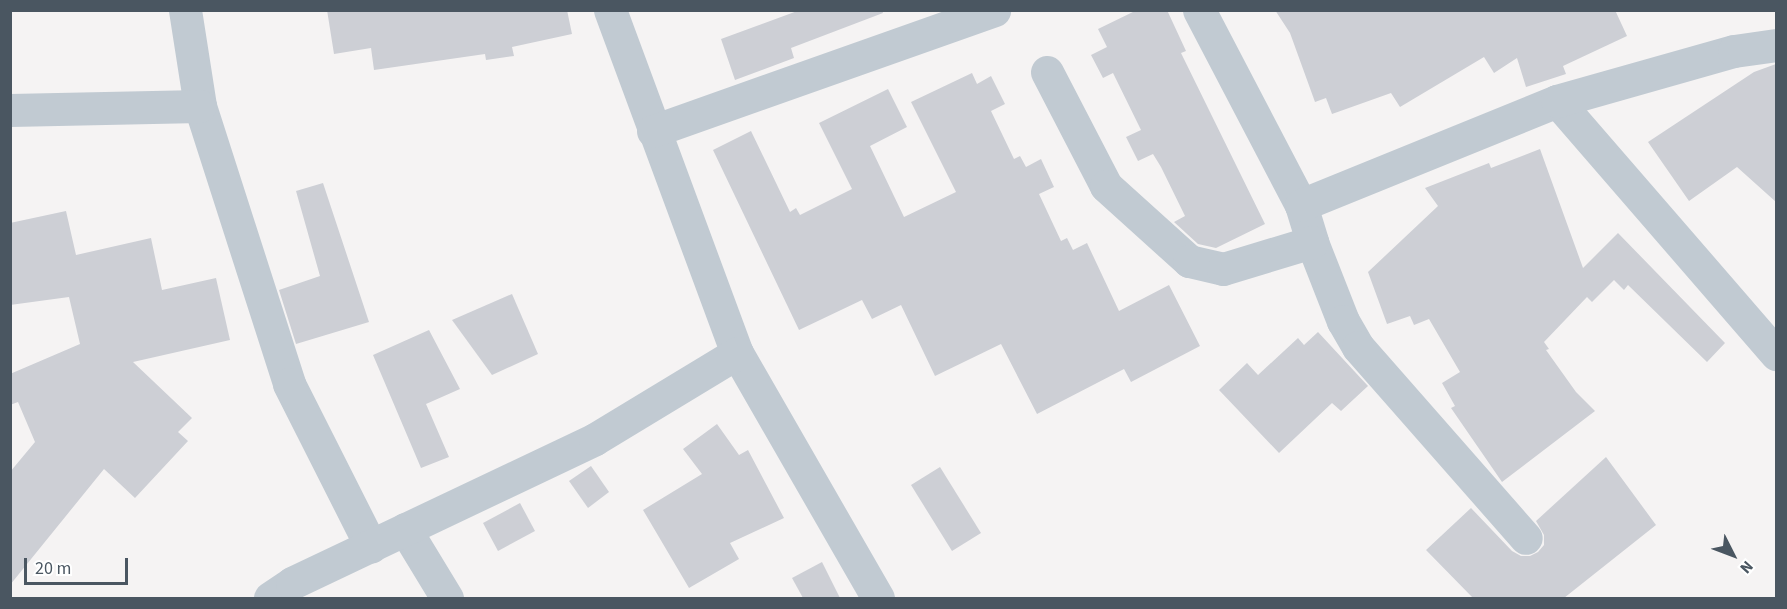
<!DOCTYPE html>
<html>
<head>
<meta charset="utf-8">
<style>
  body { margin:0 }
  #map { position:relative; width:1787px; height:609px; overflow:hidden; background:#f5f3f3; font-family:"Source Sans 3",sans-serif }
  div>[style] { position:absolute }
  .building>* { inset:0; background:#cdcfd5 }
  .street>* { height:33px; margin:-16.5px; padding:0 16.5px; transform-origin:16.5px; border-radius:16.5px; background:#c1cad2 }
  span { translate:-50% -50%; white-space:nowrap; text-align:center; line-height:1.15; -webkit-text-stroke:4.5px #fff; paint-order:stroke }
  .frame { position:absolute; inset:0; border:12px solid #4a5661; pointer-events:none }
  .north { position:absolute; left:1703px; top:525px; width:60px; height:60px; -webkit-text-stroke:4px #fff; paint-order:stroke; rotate:132deg; font-size:16px; font-weight:700; line-height:24px; text-align:center; color:#4a5661 }
  .north::after { content:''; display:block; margin:auto; width:21px; height:27px; background:#4a5661; clip-path:polygon(50% 0,100% 100%,50% 72%,0 100%) }
  .scale { position:absolute; left:24px; top:558px; width:104px; height:27px; box-sizing:border-box; border:3px solid #4a5661; border-top:0; padding-left:8px; font-size:18px; line-height:21px; white-space:nowrap; color:#4a5661; -webkit-text-stroke:4px #fff; paint-order:stroke }
</style>
</head>
<body>
<div id="map">
  <div class="building">
    <div style="clip-path:polygon(327px 10px,567px 10px,572px 34px,512px 47px,514px 56px,486px 60px,485px 54px,374px 70px,371px 48px,334px 54px)"></div>
    <div style="clip-path:polygon(800px 10px,882px 10px,883px 13px,791px 48px,794px 58px,735px 80px,721px 39px)"></div>
    <div style="clip-path:polygon(1137px 10px,1167px 10px,1186px 51px,1181px 53px,1265px 224px,1216px 248px,1198px 244px,1174px 222px,1185px 216px,1161px 167px,1153px 154px,1138px 161px,1126px 137px,1141px 130px,1113px 73px,1103px 78px,1091px 55px,1107px 47px,1098px 29px)"></div>
    <div style="clip-path:polygon(1275px 10px,1615px 10px,1627px 36px,1563px 66px,1566px 74px,1526px 87px,1517px 58px,1494px 73px,1484px 57px,1400px 107px,1391px 93px,1332px 114px,1326px 98px,1315px 102px,1290px 33px)"></div>
    <div style="clip-path:polygon(1776px 64px,1776px 202px,1737px 167px,1689px 201px,1648px 142px,1754px 72px)"></div>
    <div style="clip-path:polygon(972px 73px,977px 84px,991px 76px,1005px 104px,991px 111px,1014px 159px,1020px 156px,1026px 167px,1041px 159px,1054px 187px,1039px 194px,1061px 241px,1067px 238px,1073px 250px,1087px 243px,1119px 311px,1169px 285px,1200px 346px,1131px 382px,1124px 369px,1037px 414px,1001px 344px,935px 376px,901px 305px,872px 319px,862px 300px,799px 330px,713px 150px,751px 131px,790px 212px,796px 208px,800px 215px,852px 189px,819px 123px,888px 89px,907px 127px,870px 146px,904px 217px,956px 192px,911px 102px)"></div>
    <div style="clip-path:polygon(1540px 149px,1583px 268px,1618px 233px,1725px 343px,1707px 362px,1628px 285px,1624px 290px,1614px 280px,1592px 302px,1587px 297px,1544px 342px,1549px 349px,1546px 350px,1576px 392px,1595px 411px,1502px 482px,1451px 408px,1455px 406px,1442px 383px,1460px 372px,1429px 319px,1414px 325px,1410px 316px,1387px 324px,1368px 272px,1438px 206px,1425px 188px,1489px 163px,1491px 168px)"></div>
    <div style="clip-path:polygon(323px 183px,369px 322px,296px 344px,279px 290px,320px 276px,296px 191px)"></div>
    <div style="clip-path:polygon(66px 211px,76px 255px,151px 238px,162px 290px,216px 278px,230px 340px,133px 362px,192px 418px,178px 432px,188px 441px,135px 498px,104px 469px,10px 585px,10px 472px,35px 442px,18px 402px,10px 405px,10px 374px,80px 344px,69px 297px,10px 305px,10px 223px)"></div>
    <div style="clip-path:polygon(512px 294px,538px 354px,492px 375px,452px 320px)"></div>
    <div style="clip-path:polygon(429px 330px,460px 389px,426px 404px,449px 457px,421px 468px,373px 355px)"></div>
    <div style="clip-path:polygon(1318px 332px,1368px 386px,1341px 411px,1332px 403px,1279px 453px,1219px 390px,1247px 363px,1258px 375px,1298px 338px,1304px 345px)"></div>
    <div style="clip-path:polygon(717px 424px,739px 455px,748px 450px,784px 518px,730px 543px,739px 559px,689px 588px,643px 510px,702px 474px,683px 449px)"></div>
    <div style="clip-path:polygon(1606px 457px,1656px 525px,1564px 598px,1473px 598px,1426px 550px,1471px 508px,1512px 551px,1521px 556px,1530px 556px,1538px 552px,1544px 545px,1544px 535px,1536px 521px)"></div>
    <div style="clip-path:polygon(591px 466px,609px 492px,588px 508px,569px 481px)"></div>
    <div style="clip-path:polygon(940px 467px,981px 533px,952px 551px,911px 485px)"></div>
    <div style="clip-path:polygon(520px 503px,535px 531px,498px 551px,483px 523px)"></div>
    <div style="clip-path:polygon(822px 562px,840px 598px,803px 598px,792px 578px)"></div>
  </div>
  <div class="street">
    <div style="left:185px;top:10px;width:97px;rotate:81.1deg"></div>
    <div style="left:200px;top:106px;width:292px;rotate:72.2deg"></div>
    <div style="left:289px;top:384px;width:182px;rotate:63.2deg"></div>
    <div style="left:610px;top:10px;width:366px;rotate:69.7deg"></div>
    <div style="left:737px;top:353px;width:283px;rotate:60.1deg"></div>
    <div style="left:1199px;top:10px;width:220px;rotate:62.4deg"></div>
    <div style="left:1301px;top:205px;width:39px;rotate:73deg"></div>
    <div style="left:1312px;top:242px;width:85px;rotate:68.6deg"></div>
    <div style="left:1343px;top:321px;width:30px;rotate:60deg"></div>
    <div style="left:1358px;top:347px;width:254px;rotate:48.7deg"></div>
    <div style="left:1047px;top:72px;width:128px;rotate:62.6deg"></div>
    <div style="left:1106px;top:186px;width:112px;rotate:42.1deg"></div>
    <div style="left:1189px;top:261px;width:35px;rotate:13deg"></div>
    <div style="left:1223px;top:269px;width:93px;rotate:-16.9deg"></div>
    <div style="left:1557px;top:101px;width:335px;rotate:49.1deg"></div>
    <div style="left:10px;top:110px;width:190px;rotate:-1.2deg"></div>
    <div style="left:653px;top:131px;width:362px;rotate:-19.5deg"></div>
    <div style="left:1301px;top:205px;width:276px;rotate:-22.1deg"></div>
    <div style="left:1557px;top:101px;width:184px;rotate:-15.8deg"></div>
    <div style="left:1734px;top:51px;width:42px;rotate:-8.1deg"></div>
    <div style="left:405px;top:529px;width:81px;rotate:58.7deg"></div>
    <div style="left:270px;top:598px;width:27px;rotate:-34deg"></div>
    <div style="left:292px;top:583px;width:335px;rotate:-25.4deg"></div>
    <div style="left:595px;top:439px;width:166px;rotate:-31.2deg"></div>
  </div>
  <div class="frame"></div>
  <div class="north">N</div>
  <div class="scale">20 m</div>
</div>
</body>
</html>
